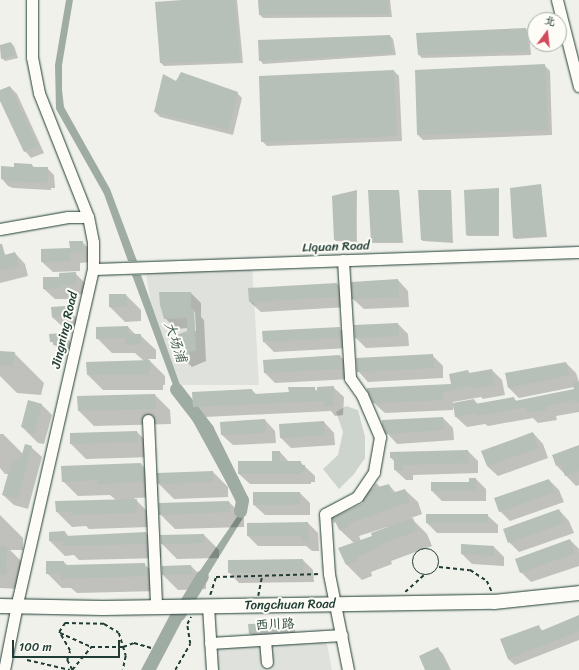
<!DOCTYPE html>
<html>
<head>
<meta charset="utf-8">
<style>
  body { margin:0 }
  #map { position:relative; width:579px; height:670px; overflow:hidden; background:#f0f1eb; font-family:Sriracha,"LXGW WenKai TC",sans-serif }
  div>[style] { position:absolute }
  .built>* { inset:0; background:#dfe2dc }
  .green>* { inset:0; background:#cdd3cd }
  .water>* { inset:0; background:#9faca4 }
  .shadow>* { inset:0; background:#0003 }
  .river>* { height:13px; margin:-6.5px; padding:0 6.5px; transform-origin:6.5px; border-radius:6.5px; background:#9faca4 }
  .building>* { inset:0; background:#b6bfb8 }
  .path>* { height:1.5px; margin-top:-0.75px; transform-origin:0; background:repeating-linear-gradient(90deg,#1f3d34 0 4px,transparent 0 7px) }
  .path>.ring { margin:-0.75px; padding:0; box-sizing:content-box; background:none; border:1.5px solid #1f3d34; border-radius:50% }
  .roads { filter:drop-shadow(0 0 1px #1f3d34) drop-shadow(0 0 1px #1f3d34) }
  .minor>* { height:11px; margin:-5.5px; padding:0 5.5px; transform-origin:5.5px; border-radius:5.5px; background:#fdfcf7 }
  .major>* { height:14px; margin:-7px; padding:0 7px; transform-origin:7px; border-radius:7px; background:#fdfcf7 }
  span { translate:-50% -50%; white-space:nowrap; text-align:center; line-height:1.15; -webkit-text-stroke:4px #fdfcf7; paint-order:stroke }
  .street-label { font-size:13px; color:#1f3d34 }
  .water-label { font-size:14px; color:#455e56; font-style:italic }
  .north { position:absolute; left:527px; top:12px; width:40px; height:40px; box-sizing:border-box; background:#fdfcf7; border:1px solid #a4b0a9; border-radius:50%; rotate:15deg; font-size:11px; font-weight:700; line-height:16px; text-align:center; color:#1f3d34 }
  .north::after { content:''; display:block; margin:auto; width:14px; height:18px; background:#d1495b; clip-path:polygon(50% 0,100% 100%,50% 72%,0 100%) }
  .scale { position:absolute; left:12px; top:640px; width:108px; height:18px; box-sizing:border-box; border:2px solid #1f3d34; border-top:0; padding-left:5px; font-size:12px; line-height:14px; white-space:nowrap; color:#1f3d34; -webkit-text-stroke:3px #fdfcf7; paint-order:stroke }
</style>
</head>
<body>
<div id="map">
  <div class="built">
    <div style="clip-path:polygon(252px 264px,259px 385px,173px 385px,154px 324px,145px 267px)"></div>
    <div style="clip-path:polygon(326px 639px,332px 670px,217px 670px,214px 645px)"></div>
  </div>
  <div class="green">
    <div style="clip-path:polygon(346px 406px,358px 410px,365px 437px,365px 458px,354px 474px,339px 489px,323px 469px,338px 455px,343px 432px,336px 412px)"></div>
  </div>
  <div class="water">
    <div style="clip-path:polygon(66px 0,73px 0,62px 65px,62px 90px,64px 107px,110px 189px,137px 261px,128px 261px,104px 194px,56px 109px,55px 65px)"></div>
    <div style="clip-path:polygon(132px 275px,141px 275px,186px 402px,207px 429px,242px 500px,243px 518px,206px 578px,193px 591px,188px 591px,197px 575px,237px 517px,236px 500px,173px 385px)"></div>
    <div style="clip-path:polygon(171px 613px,186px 613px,156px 670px,141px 670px)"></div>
  </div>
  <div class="shadow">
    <div style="clip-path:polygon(192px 0,237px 0,243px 63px,164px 66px,161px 63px,156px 3px)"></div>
    <div style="clip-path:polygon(259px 0,390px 0,392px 17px,263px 18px,260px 15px)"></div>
    <div style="clip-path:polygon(526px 29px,529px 32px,531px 55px,422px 58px,419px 55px)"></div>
    <div style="clip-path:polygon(390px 36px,393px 39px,396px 55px,263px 64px,260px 60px)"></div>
    <div style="clip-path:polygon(11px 43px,14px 46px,18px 58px,5px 61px,2px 58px,0 46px)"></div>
    <div style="clip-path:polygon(545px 66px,550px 71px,552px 135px,423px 140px,418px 135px)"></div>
    <div style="clip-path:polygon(394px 71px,399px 76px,402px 141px,267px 146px,262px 141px,260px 77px)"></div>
    <div style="clip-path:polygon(177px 82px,237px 93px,242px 98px,233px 135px,160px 117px,155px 112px)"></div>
    <div style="clip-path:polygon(10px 87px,17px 94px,44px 153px,31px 158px,25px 151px,0 98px,0 92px)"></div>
    <div style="clip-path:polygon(15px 164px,32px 165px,35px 168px,47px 168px,54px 175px,55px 188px,51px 188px,51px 190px,13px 188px,8px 186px,2px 179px,15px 168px)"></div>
    <div style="clip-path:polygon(541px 185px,547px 237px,516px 239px,514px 238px)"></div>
    <div style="clip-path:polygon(499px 189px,499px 236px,468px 236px,467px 235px)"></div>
    <div style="clip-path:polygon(356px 191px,357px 242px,336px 241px,335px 240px)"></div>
    <div style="clip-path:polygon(399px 191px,403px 243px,373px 243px,371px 242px)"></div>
    <div style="clip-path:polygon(451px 191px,453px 243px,423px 241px,422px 240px)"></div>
    <div style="clip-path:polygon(82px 242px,93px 252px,93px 262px,80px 263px,80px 271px,53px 272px,42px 262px,71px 249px)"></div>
    <div style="clip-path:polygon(4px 253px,6px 255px,15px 253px,25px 264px,28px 276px,0 283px,0 254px)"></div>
    <div style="clip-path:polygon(75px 273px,86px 284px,86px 294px,69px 295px,69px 299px,55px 299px,44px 289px,60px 278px)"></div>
    <div style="clip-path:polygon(398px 280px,408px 291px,409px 307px,364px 309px,353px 299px,352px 283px)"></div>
    <div style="clip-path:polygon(337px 284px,347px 294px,348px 307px,261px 312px,250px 302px)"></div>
    <div style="clip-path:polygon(evenodd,191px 293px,201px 303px,201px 317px,204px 320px,206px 361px,192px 367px,182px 357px,188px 328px,176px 329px,165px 318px,191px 293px,193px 309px,195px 312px,196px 331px,194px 331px,193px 309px)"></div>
    <div style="clip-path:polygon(126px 295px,141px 310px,141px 321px,125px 322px,110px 307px)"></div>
    <div style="clip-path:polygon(66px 307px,76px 318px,77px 326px,63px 327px,52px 317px)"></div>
    <div style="clip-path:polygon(398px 324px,408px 334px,409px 346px,366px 348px,356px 338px)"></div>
    <div style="clip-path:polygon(128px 327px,136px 335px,140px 335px,156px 350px,156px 359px,148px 359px,165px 376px,165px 385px,163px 385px,163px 390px,103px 390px,88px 375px,144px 361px,135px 353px,112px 353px,97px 338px)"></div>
    <div style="clip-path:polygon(339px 328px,350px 338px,350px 348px,274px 352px,264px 342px)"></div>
    <div style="clip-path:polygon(63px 334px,73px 345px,71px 355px,64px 355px,51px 341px)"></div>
    <div style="clip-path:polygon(0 352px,14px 353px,44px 383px,41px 395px,17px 393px,0 376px)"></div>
    <div style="clip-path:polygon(432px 355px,443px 366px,443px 378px,368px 382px,358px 371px)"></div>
    <div style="clip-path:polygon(340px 356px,350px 367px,351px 379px,275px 383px,265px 373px)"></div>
    <div style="clip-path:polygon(566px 363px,576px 373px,579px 382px,579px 412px,556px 416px,557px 420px,538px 423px,533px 418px,488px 426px,485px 424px,467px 427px,456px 417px,454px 405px,453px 410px,385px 413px,374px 403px,452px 385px,468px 371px,470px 374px,492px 370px,502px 380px,505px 395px,483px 399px,481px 397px,453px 402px,453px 404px,474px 400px,478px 404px,513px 398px,518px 402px,575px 390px,574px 387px,519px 398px,509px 388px,506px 374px)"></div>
    <div style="clip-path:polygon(333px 387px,344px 397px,343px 415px,335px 416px,331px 411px,204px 417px,194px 406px,252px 390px,257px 395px,290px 393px,314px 388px,318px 392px)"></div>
    <div style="clip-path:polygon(155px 395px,170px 410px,171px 424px,94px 426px,79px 411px)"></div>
    <div style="clip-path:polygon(41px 404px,52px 415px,44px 444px,38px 443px,22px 427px)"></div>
    <div style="clip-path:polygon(443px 418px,453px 428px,454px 440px,397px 444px,387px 433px)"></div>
    <div style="clip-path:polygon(265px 420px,275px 431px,276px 443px,233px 445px,222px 435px,221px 423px)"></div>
    <div style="clip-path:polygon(324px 422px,334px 433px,335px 445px,291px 448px,280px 437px)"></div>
    <div style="clip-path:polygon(137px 432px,152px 447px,152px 457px,86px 459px,71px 444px)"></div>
    <div style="clip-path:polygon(533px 433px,543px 444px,548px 458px,498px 476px,487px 466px)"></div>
    <div style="clip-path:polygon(0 434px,3px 434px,23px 454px,31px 447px,42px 457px,28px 509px,14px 505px,3px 495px,9px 474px,5px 474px,0 468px)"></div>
    <div style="clip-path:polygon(579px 446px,579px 485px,576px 486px,557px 466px)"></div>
    <div style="clip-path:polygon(468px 451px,478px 461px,478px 473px,413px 475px,413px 480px,406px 480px,395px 470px,395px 462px,391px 458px,391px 453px)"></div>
    <div style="clip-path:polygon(280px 452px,289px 462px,300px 462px,315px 476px,315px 482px,311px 482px,311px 484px,250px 484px,239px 474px,239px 462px,273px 462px)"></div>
    <div style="clip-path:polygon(141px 464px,156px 479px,158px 490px,158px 497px,134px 498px,151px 515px,149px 527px,89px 529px,86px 526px,72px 527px,57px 512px,116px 500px,110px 495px,78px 496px,63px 481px)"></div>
    <div style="clip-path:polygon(213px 472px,228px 487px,228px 497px,174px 499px,159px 484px)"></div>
    <div style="clip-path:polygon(470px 479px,476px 479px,486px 489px,486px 501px,442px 501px,432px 491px,470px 483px)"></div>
    <div style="clip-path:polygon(549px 480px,559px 490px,564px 502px,510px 521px,500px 511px)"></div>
    <div style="clip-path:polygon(evenodd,376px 483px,380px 487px,389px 485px,396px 493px,405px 490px,418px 502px,422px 514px,411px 518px,427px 534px,432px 546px,391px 561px,392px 564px,371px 572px,372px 576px,362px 580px,347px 565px,354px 543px,340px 530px,334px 520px,364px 504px,364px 501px,376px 483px,387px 527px,388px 528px,374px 536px,361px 541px,359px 536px,387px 527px)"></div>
    <div style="clip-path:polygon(300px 493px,310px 503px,310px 515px,265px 515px,254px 505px)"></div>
    <div style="clip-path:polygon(229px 502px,244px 517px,244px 527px,175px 529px,160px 514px)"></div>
    <div style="clip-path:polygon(559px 510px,569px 521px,574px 533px,519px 552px,509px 542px)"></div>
    <div style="clip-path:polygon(0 515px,23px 538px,23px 550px,10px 550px,22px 562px,21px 589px,0 588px)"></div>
    <div style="clip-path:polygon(487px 515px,498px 525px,498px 533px,437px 533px,427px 523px)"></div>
    <div style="clip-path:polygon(308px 523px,318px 533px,319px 551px,312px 551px,306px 546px,258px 546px,248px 536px)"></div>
    <div style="clip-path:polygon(65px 532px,69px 537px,146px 533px,161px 548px,161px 558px,79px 560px,74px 555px,65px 556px,50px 541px)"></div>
    <div style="clip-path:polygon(204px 535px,219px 550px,219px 558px,177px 559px,162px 544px,161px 536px)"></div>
    <div style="clip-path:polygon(570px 540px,579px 549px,579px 566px,531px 582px,521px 572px)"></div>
    <div style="clip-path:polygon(494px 547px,504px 557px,504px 566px,472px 564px,462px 554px)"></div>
    <div style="clip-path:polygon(303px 560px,313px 570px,314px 582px,239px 583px,229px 572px)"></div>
    <div style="clip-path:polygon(64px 562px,68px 566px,144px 564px,160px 579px,160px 591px,77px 593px,71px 588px,62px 588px,47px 573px)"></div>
    <div style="clip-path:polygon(191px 566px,206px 581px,206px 589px,178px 590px,163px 575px)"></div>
    <div style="clip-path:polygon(579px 616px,579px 640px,515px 665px,508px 659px,538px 626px,543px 631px)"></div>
    <div style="clip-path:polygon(290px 624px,295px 629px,295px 635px,255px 638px,250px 633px)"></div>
    <div style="clip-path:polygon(438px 649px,443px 654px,451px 670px,426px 670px)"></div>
  </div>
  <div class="river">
    <div style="left:176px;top:389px;width:51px;rotate:52.2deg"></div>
    <div style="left:207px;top:429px;width:79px;rotate:63.8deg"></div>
    <div style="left:242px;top:500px;width:11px;rotate:100deg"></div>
    <div style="left:179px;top:614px;width:44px;rotate:-58.8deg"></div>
  </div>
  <div class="building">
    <div style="clip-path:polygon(182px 0,235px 0,240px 61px,160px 63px,155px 2px)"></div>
    <div style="clip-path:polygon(258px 0,388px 0,389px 14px,259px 15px)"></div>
    <div style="clip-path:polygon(526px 28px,529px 52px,418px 55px,416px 33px)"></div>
    <div style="clip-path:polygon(390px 35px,393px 53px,259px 61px,258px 40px)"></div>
    <div style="clip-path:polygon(11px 42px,15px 55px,1px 59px,0 45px)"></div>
    <div style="clip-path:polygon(545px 64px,548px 130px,417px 135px,415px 70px)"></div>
    <div style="clip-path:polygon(394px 70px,397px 136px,261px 142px,259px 76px)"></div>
    <div style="clip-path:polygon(181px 72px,238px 92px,228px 130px,154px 112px,163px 74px,176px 81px)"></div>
    <div style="clip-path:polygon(10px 86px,38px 146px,24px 152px,0 101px,0 90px)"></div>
    <div style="clip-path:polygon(14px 163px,32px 164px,32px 167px,48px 167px,48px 182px,44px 181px,44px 183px,5px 181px,5px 180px,1px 179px,1px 166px,14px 167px)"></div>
    <div style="clip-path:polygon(541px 184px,546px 236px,513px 238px,510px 188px)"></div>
    <div style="clip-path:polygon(499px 188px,498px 235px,466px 235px,464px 190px)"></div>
    <div style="clip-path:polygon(357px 190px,356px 241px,334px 240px,332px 196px)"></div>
    <div style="clip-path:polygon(368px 190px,399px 190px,402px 242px,371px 242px)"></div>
    <div style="clip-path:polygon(418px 190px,451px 190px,452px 242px,421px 240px)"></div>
    <div style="clip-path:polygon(69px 241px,83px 241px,83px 252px,70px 253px,70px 261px,41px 262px,41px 249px,70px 248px)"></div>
    <div style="clip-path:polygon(0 244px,2px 244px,5px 255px,15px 252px,19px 266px,0 270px)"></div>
    <div style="clip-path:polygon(76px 272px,76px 284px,59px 285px,60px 289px,43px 289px,43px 277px,59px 277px,59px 273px)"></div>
    <div style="clip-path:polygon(398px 279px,399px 297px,352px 299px,351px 282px)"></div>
    <div style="clip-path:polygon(337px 283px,338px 297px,249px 302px,248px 288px)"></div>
    <div style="clip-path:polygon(159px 292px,191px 292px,191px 309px,194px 309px,196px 351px,189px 352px,190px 355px,181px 357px,174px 336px,187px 331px,187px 318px,164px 319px,160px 305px)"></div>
    <div style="clip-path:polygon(109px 294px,126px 294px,127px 307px,109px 307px)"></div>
    <div style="clip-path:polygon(66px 306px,67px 316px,52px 317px,51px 307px)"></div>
    <div style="clip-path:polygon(398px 323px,399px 336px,355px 338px,354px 325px)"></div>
    <div style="clip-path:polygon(128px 326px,129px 334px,141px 334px,141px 344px,126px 345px,125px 338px,96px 339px,96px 327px)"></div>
    <div style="clip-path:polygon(340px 327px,340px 338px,263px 342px,262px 331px)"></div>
    <div style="clip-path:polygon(63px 333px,63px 341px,61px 341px,61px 345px,53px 345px,53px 342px,50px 342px,49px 334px)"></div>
    <div style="clip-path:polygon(0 351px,15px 352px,12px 366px,0 365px)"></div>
    <div style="clip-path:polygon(433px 354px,434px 368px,357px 372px,356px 358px)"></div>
    <div style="clip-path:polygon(340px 355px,341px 369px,264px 373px,263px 360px)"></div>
    <div style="clip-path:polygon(150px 360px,151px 371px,148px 371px,149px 375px,87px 375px,86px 362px)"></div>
    <div style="clip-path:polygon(566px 362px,569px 375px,508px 388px,505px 373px)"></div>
    <div style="clip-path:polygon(492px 369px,495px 385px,472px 389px,471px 386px,443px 392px,443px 400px,373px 403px,367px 390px,367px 388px,451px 384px,449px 374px,468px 370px,469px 373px)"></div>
    <div style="clip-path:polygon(579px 382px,579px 402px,576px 403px,576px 400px,569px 401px,547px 406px,547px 410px,527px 413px,526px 407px,476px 416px,476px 413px,455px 417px,453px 403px,474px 399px,475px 404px,514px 397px,515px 401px,574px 389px,572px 383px)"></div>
    <div style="clip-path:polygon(334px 386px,333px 405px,324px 406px,324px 401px,193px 407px,192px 392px,252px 389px,252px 394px,289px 392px,288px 387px,315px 387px,315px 391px,317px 391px,317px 387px)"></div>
    <div style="clip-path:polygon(155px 394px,156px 409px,78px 411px,77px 396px)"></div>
    <div style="clip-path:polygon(28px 400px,42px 404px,34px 434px,27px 432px,28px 429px,21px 427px)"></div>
    <div style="clip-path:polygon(443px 417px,444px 430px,386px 434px,382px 424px,382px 420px)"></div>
    <div style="clip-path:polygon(265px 419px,266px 433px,221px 435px,220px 422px)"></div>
    <div style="clip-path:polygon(324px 421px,325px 435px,280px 438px,279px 424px)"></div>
    <div style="clip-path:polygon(137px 431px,138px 442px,70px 444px,70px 433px)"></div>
    <div style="clip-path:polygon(533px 432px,538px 448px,487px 466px,481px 451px)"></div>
    <div style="clip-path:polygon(25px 444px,32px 446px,18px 499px,2px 495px,12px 460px,18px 461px,19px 458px,21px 458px)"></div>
    <div style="clip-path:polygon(579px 445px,579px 471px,565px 476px,561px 464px,556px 466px,552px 455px)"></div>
    <div style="clip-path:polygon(468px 450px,469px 463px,403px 465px,403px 470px,394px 470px,394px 458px,390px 458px,390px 452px)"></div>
    <div style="clip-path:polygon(272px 451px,280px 451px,280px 461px,301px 461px,301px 465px,305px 465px,305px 472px,301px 472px,301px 474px,238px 474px,238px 461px,272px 461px)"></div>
    <div style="clip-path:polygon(141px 463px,144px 482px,98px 484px,98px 480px,62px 482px,61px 466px)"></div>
    <div style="clip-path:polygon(213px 471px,213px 482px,158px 484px,157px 473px)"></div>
    <div style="clip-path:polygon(469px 478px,476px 478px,476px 491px,431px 491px,431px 482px,469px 482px)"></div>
    <div style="clip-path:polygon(549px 479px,554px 492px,499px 512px,494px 498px)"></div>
    <div style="clip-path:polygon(376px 482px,371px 489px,389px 484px,392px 493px,405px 489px,410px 502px,347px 524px,348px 527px,339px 530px,336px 522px,334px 523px,332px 518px,363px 503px,362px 501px)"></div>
    <div style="clip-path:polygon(253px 492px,300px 492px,300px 505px,253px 505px)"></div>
    <div style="clip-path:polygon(137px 499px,137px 509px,135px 509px,135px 513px,73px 515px,73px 512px,56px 512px,55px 501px)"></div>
    <div style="clip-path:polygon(229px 501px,230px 512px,159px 515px,159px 503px)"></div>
    <div style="clip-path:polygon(559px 509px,564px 523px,508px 543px,503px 529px)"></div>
    <div style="clip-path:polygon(426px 514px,488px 514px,488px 523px,426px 523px)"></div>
    <div style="clip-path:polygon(413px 518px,417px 531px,376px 546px,377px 549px,356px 557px,358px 561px,346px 565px,338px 548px,372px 536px,371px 533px)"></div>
    <div style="clip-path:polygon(308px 522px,309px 541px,301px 541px,301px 536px,247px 536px,247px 523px)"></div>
    <div style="clip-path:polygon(65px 531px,65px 536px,146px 532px,146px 544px,63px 546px,63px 541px,49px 541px,49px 532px)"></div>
    <div style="clip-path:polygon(204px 534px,204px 543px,161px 544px,160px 535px)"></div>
    <div style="clip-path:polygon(570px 539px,575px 553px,520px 573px,515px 559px)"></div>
    <div style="clip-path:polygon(461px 544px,494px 546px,494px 556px,461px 554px)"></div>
    <div style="clip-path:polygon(0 546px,7px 546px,6px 575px,0 574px)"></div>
    <div style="clip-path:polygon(303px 559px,304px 572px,228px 573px,228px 560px)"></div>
    <div style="clip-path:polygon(46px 561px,64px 561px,64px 565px,145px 563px,145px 576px,61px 579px,60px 573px,46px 574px)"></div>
    <div style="clip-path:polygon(191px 565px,192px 574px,162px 575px,162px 566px)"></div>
    <div style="clip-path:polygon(579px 615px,579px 631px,508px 659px,500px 639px,539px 625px,541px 631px)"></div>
    <div style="clip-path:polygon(291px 623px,291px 630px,287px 631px,249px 634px,248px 624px)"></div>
    <div style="clip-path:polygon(438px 647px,449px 670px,425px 670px,419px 656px)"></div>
  </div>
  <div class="path">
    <div class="ring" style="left:413px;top:549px;width:24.5px;height:24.5px"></div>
    <div style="left:439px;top:567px;width:31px;rotate:6deg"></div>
    <div style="left:470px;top:570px;width:20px;rotate:33deg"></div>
    <div style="left:487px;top:581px;width:12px;rotate:66deg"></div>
    <div style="left:405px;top:592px;width:25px;rotate:-42deg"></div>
    <div style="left:210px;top:595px;width:19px;rotate:-72deg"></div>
    <div style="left:216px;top:577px;width:105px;rotate:-1.6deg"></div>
    <div style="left:258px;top:596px;width:20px;rotate:-79deg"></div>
    <div style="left:60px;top:633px;width:34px;rotate:24deg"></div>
    <div style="left:91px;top:647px;width:32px"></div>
    <div style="left:123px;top:647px;width:12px;rotate:-20deg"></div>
    <div style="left:134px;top:643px;width:18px;rotate:16deg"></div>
    <div style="left:27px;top:660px;width:44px;rotate:13.1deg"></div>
    <div style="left:72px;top:670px;width:11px;rotate:-117deg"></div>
    <div style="left:67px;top:660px;width:9px;rotate:-72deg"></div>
    <div style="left:70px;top:651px;width:22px;rotate:-120deg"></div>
    <div style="left:59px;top:632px;width:11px;rotate:-56deg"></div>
    <div style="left:65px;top:623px;width:39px;rotate:1deg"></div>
    <div style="left:104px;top:624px;width:17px;rotate:31deg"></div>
    <div style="left:119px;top:633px;width:24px;rotate:73deg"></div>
    <div style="left:126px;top:656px;width:14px;rotate:102deg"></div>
    <div style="left:72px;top:670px;width:30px;rotate:-50deg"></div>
    <div style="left:175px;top:670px;width:30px;rotate:-60deg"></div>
    <div style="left:190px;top:644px;width:20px;rotate:-99deg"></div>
    <div style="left:187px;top:624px;width:8px;rotate:-60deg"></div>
  </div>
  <div class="roads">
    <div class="minor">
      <div style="left:557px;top:0;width:89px;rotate:75.7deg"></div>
      <div style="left:0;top:229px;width:69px;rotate:-10deg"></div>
      <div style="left:68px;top:217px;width:20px"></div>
      <div style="left:343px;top:260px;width:118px;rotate:86.6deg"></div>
      <div style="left:350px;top:378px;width:21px;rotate:55deg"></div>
      <div style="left:362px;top:395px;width:46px;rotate:66.8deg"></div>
      <div style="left:380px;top:437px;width:36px;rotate:100deg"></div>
      <div style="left:374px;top:472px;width:30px;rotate:124deg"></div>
      <div style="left:357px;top:497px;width:36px;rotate:152deg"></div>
      <div style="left:325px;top:514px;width:60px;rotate:86.2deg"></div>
      <div style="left:329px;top:574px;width:98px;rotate:78.8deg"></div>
      <div style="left:93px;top:269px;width:486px;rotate:-2deg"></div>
      <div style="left:148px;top:420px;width:180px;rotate:87.5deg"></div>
      <div style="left:208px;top:606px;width:64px;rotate:86.4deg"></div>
      <div style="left:265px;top:640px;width:22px;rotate:85deg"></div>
      <div style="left:210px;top:643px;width:132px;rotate:-3.5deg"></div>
      <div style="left:4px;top:670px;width:72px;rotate:-78.8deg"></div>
      <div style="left:18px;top:599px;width:338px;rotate:-77.2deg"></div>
      <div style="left:93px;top:269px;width:27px;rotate:-90deg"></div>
      <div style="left:93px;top:242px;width:25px;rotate:-101deg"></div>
      <div style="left:88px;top:217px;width:133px;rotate:-111.6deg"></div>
      <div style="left:39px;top:93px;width:37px;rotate:-101deg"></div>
      <div style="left:32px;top:57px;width:57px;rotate:-90deg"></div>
    </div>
    <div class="major">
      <div style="left:0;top:606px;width:103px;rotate:1.1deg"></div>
      <div style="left:103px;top:608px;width:391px;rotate:-0.9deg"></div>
      <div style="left:494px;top:602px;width:85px;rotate:-6deg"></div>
    </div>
  </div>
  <div class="street-label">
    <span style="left:336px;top:247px;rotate:-2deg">Liquan Road</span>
    <span style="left:65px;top:330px;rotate:-77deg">Jingning Road</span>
    <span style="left:290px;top:605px;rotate:-1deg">Tongchuan Road</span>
    <span style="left:275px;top:625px;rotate:-3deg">西川路</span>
  </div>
  <div class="water-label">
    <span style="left:175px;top:342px;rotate:71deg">大场浦</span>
  </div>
  <div class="north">北</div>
  <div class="scale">100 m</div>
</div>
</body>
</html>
